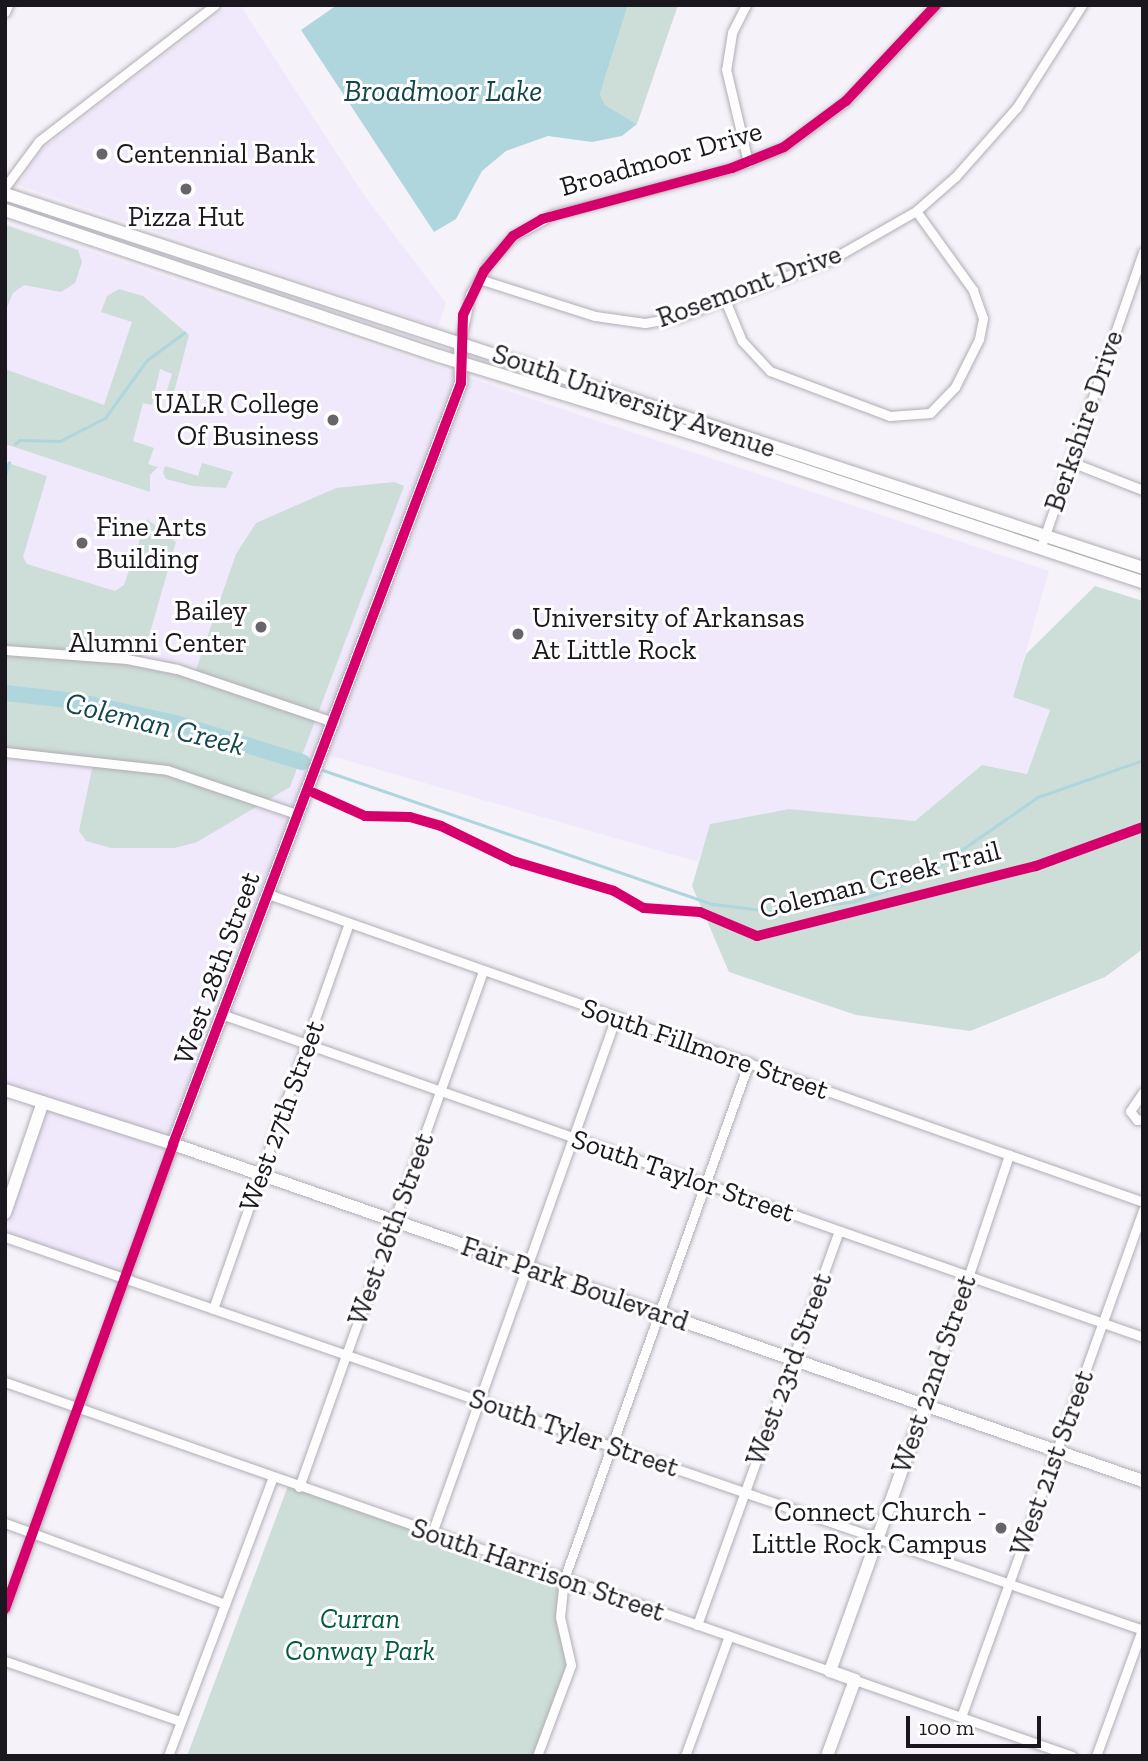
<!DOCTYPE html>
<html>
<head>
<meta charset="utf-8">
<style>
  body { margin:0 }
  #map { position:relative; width:1148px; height:1761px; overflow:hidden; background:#f6f2fa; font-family:"Zilla Slab",serif }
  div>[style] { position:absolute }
  .built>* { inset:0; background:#f0e9fb }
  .green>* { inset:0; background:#cdddd7 }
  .water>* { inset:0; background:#afd6dd }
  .stream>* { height:2.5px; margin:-1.25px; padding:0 1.25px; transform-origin:1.25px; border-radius:1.25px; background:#afd6dd }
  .river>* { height:16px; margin:-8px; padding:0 8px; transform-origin:8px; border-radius:8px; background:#afd6dd }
  .roads { filter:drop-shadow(0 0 2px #b1aeb5) drop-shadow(0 0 2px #b1aeb5) }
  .street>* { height:9px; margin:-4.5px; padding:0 4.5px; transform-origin:4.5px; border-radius:4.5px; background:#fefdfe }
  .secondary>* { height:12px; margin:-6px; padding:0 6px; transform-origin:6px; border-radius:6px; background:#fefdfe }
  .cycleway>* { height:10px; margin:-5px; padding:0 5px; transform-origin:5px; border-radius:5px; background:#d6006c }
  .dots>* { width:19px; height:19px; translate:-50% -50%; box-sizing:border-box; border:4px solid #fff; border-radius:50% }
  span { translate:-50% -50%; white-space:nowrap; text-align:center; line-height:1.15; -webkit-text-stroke:6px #fff; paint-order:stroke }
  .poi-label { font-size:28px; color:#1a171f }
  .left { translate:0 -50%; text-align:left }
  .right { translate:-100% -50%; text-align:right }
  .street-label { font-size:28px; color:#1a171f }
  .park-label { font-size:28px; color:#005a3c; font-style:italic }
  .water-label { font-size:30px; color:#12464c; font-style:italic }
  .frame { position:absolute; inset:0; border:7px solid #1a171f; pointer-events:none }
  .scale { position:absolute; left:906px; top:1716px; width:135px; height:32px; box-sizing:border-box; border:4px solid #1a171f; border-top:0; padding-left:9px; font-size:21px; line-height:24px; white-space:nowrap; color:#1a171f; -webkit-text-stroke:5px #fff; paint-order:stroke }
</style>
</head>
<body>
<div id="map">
  <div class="built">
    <div style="clip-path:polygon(229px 5px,240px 5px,364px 195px,446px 303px,438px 327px,18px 185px,41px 150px)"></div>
    <div style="clip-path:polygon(5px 223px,1049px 571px,1013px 697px,1050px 710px,1027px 774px,982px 765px,915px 821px,789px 809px,710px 824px,698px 862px,321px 753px,126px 1279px,5px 1236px,5px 1215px,43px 1102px,5px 1090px)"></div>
  </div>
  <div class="green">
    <div style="clip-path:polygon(628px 5px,678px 5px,637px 124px,605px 105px,600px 94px)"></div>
    <div style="clip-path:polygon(5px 225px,78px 250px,82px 262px,75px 283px,61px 292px,24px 285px,13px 293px,5px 312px)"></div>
    <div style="clip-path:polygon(119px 289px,143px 296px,189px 335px,173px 396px,166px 394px,172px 374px,160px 369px,152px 405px,143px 403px,133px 441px,154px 448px,148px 464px,158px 467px,150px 475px,150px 492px,5px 444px,5px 369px,104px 405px,132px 322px,101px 312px,107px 296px)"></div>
    <div style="clip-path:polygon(5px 462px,47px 476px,23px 557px,27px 564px,115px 591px,124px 585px,147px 519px,176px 542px,141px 664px,147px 669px,188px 677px,196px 670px,236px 554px,256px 523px,336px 488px,394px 482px,404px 486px,290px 787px,197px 842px,175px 848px,111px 848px,86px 841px,79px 831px,93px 764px,5px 749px)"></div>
    <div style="clip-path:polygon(202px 463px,233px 472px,226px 488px,193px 486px,166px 479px,163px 473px,165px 466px,198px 476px)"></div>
    <div style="clip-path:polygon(1095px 586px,1143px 601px,1143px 949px,1105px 977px,970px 1031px,856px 1015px,729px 972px,692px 886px,710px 824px,789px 809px,915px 821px,982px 765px,1027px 774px,1050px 710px,1013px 697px,1026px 654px)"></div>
    <div style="clip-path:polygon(289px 1483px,564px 1579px,559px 1601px,571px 1655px,537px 1756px,187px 1756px)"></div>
  </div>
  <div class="water">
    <div style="clip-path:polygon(337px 5px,628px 5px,600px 94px,605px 105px,637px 124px,622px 136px,592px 142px,548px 136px,506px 151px,482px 171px,456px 219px,434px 232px,301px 30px)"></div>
  </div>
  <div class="stream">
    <div style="left:15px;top:444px;width:6px;rotate:-39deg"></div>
    <div style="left:20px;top:440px;width:40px;rotate:1.4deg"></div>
    <div style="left:60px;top:441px;width:51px;rotate:-27.1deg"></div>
    <div style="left:105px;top:418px;width:72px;rotate:-54.1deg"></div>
    <div style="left:147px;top:360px;width:46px;rotate:-36.1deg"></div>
    <div style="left:5px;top:475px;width:13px;rotate:-72deg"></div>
    <div style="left:323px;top:770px;width:412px;rotate:19deg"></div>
    <div style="left:713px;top:904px;width:58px;rotate:6.9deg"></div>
    <div style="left:771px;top:911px;width:81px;rotate:-6.3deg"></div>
    <div style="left:852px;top:902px;width:70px;rotate:-18.4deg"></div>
    <div style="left:918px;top:880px;width:146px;rotate:-34.7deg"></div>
    <div style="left:1038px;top:797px;width:111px;rotate:-19.4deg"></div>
  </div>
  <div class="river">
    <div style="left:5px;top:693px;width:71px;rotate:6.4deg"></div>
    <div style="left:76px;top:701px;width:101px;rotate:12.5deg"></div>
    <div style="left:175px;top:723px;width:133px;rotate:17.1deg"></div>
  </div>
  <div class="roads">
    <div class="street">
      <div style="left:746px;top:5px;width:31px;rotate:117deg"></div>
      <div style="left:732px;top:33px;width:36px;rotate:99deg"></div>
      <div style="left:726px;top:69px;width:96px;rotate:76.7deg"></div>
      <div style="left:5px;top:12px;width:8px;rotate:-67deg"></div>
      <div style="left:5px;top:187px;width:57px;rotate:-53.5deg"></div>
      <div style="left:39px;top:141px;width:222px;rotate:-37.7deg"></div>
      <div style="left:479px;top:279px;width:122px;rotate:17.7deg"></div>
      <div style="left:595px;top:316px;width:50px;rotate:8deg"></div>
      <div style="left:645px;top:323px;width:34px;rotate:-10deg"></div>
      <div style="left:678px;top:317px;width:165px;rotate:-20.6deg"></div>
      <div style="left:832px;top:259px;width:97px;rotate:-29.7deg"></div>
      <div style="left:916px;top:211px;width:53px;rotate:-41.2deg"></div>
      <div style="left:956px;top:176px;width:92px;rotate:-48.5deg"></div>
      <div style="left:1017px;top:107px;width:121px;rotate:-57.5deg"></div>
      <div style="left:725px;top:300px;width:44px;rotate:67.5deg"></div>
      <div style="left:742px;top:341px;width:41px;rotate:47deg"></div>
      <div style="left:770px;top:371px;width:128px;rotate:20.6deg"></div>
      <div style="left:890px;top:416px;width:40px;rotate:-4.3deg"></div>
      <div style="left:930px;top:413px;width:36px;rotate:-46deg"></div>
      <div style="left:955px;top:387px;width:54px;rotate:-63.4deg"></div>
      <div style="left:979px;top:339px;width:21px;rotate:-79deg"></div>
      <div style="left:983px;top:318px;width:30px;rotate:-110deg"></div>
      <div style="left:973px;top:290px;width:97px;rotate:-125.8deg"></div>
      <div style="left:460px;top:343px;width:49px;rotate:-78.2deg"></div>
      <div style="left:470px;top:295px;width:36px;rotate:-60deg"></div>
      <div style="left:488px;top:264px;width:38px;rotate:-48deg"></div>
      <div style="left:513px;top:236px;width:44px;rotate:-28.3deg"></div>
      <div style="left:552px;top:215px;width:186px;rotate:-14.6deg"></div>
      <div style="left:732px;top:168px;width:56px;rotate:-22deg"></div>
      <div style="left:784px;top:147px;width:77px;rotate:-36.6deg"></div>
      <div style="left:846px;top:101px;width:132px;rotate:-46.8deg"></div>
      <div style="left:1071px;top:462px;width:77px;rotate:21.3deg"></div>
      <div style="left:1043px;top:541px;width:306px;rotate:-70.9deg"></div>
      <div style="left:5px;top:650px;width:122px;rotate:4.2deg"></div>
      <div style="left:127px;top:659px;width:51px;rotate:11.3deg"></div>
      <div style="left:177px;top:669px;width:166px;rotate:18.7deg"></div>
      <div style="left:5px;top:752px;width:163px;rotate:6.3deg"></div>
      <div style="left:167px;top:770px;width:136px;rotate:18.8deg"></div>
      <div style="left:268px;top:894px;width:928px;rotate:19.39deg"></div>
      <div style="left:224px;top:1015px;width:974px;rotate:19.31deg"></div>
      <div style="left:1143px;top:1092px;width:23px;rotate:124deg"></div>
      <div style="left:1130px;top:1111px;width:11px;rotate:52deg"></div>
      <div style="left:1137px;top:1120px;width:6px;rotate:-9deg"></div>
      <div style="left:5px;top:1237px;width:1204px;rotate:19.05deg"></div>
      <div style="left:213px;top:1309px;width:409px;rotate:-70.6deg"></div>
      <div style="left:5px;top:1382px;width:874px;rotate:19.31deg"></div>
      <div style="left:926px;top:1403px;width:262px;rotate:-71.5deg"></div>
      <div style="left:299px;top:1487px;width:548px;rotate:-70.37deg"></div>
      <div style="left:5px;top:1523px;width:232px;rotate:20.2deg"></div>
      <div style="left:432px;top:1533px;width:548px;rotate:-70.37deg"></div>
      <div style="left:5px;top:1609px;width:494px;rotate:-70.1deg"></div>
      <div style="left:697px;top:1625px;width:419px;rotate:-70.2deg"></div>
      <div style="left:5px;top:1661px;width:185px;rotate:18.9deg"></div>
      <div style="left:855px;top:1680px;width:230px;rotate:19.3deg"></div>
      <div style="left:961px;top:1717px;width:539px;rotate:-70.25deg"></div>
      <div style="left:168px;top:1756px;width:298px;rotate:-69.4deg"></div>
      <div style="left:537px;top:1756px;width:97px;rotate:-69.5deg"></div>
      <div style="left:571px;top:1665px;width:49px;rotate:-102.9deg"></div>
      <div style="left:560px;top:1617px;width:38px;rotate:-84deg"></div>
      <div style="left:564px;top:1579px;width:549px;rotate:-70.31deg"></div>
      <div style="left:685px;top:1756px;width:128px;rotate:-69.9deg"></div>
      <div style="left:1096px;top:1756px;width:137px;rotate:-70deg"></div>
    </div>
    <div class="secondary">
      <div style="left:5px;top:194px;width:1198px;rotate:18.19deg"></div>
      <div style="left:5px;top:210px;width:458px;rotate:18.6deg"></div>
      <div style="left:439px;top:356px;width:287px;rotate:17deg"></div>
      <div style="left:713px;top:440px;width:453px;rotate:18.3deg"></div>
      <div style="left:5px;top:1090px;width:176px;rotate:17.8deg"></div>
      <div style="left:173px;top:1144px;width:1027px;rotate:19.16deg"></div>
      <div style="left:173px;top:1144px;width:814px;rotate:-69.27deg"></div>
      <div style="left:461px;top:383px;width:40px;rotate:-91.4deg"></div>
      <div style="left:5px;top:1213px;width:117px;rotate:-71.1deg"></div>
      <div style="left:827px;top:1756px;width:81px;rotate:-69.8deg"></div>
      <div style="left:855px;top:1680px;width:27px;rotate:-160deg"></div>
      <div style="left:830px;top:1671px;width:285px;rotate:-70.3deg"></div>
    </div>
  </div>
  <div class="cycleway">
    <div style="left:314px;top:793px;width:56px;rotate:24.3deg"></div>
    <div style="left:365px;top:816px;width:45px;rotate:1.3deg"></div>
    <div style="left:410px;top:817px;width:32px;rotate:16deg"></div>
    <div style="left:441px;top:826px;width:80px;rotate:25.9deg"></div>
    <div style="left:513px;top:861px;width:105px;rotate:16.5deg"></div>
    <div style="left:614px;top:891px;width:34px;rotate:30deg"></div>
    <div style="left:644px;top:908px;width:56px;rotate:4.1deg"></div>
    <div style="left:700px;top:912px;width:62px;rotate:22.8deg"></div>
    <div style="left:757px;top:936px;width:288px;rotate:-14.1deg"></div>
    <div style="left:1036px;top:866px;width:114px;rotate:-20deg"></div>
    <div style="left:5px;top:1609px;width:494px;rotate:-70.1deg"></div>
    <div style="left:173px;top:1144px;width:814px;rotate:-69.27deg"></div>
    <div style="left:461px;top:383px;width:68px;rotate:-88.3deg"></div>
    <div style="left:463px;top:315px;width:49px;rotate:-64.5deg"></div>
    <div style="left:484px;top:271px;width:45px;rotate:-50.4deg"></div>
    <div style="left:513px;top:236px;width:34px;rotate:-30deg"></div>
    <div style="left:542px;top:219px;width:197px;rotate:-15deg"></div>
    <div style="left:732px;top:168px;width:56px;rotate:-22deg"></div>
    <div style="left:784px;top:147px;width:77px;rotate:-36.6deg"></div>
    <div style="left:846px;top:101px;width:132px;rotate:-46.8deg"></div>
  </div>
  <div class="dots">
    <div style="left:102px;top:154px;background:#67646c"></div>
    <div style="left:186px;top:189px;background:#67646c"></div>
    <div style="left:333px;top:420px;background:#67646c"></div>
    <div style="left:82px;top:543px;background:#67646c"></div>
    <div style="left:261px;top:627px;background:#67646c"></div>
    <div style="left:518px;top:634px;background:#67646c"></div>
    <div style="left:1001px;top:1528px;background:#67646c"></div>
  </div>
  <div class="poi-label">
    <span class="left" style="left:116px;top:154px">Centennial Bank</span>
    <span style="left:186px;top:217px">Pizza Hut</span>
    <span class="right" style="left:319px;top:420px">UALR College<br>Of Business</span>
    <span class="left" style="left:96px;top:543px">Fine Arts<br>Building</span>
    <span class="right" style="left:247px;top:627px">Bailey<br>Alumni Center</span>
    <span class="left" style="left:532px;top:634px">University of Arkansas<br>At Little Rock</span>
    <span class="right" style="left:987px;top:1528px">Connect Church -<br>Little Rock Campus</span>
  </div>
  <div class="street-label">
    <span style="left:661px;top:159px;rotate:-16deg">Broadmoor Drive</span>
    <span style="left:749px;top:286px;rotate:-20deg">Rosemont Drive</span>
    <span style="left:634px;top:401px;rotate:19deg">South University Avenue</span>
    <span style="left:1084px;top:421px;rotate:-71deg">Berkshire Drive</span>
    <span style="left:880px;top:880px;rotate:-14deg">Coleman Creek Trail</span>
    <span style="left:217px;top:968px;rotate:-70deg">West 28th Street</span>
    <span style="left:705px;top:1049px;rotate:19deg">South Fillmore Street</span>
    <span style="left:282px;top:1116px;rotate:-70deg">West 27th Street</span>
    <span style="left:683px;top:1176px;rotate:19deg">South Taylor Street</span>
    <span style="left:391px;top:1229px;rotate:-70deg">West 26th Street</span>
    <span style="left:575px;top:1284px;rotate:19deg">Fair Park Boulevard</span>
    <span style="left:789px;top:1369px;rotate:-70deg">West 23rd Street</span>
    <span style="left:934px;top:1374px;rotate:-71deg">West 22nd Street</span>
    <span style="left:574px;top:1433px;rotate:19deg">South Tyler Street</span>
    <span style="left:1052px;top:1463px;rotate:-70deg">West 21st Street</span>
    <span style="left:538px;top:1570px;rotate:19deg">South Harrison Street</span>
  </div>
  <div class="park-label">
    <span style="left:360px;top:1635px">Curran<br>Conway Park</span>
  </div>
  <div class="water-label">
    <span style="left:443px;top:91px">Broadmoor Lake</span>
    <span style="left:155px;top:724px;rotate:14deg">Coleman Creek</span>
  </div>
  <div class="frame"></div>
  <div class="scale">100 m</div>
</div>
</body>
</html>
